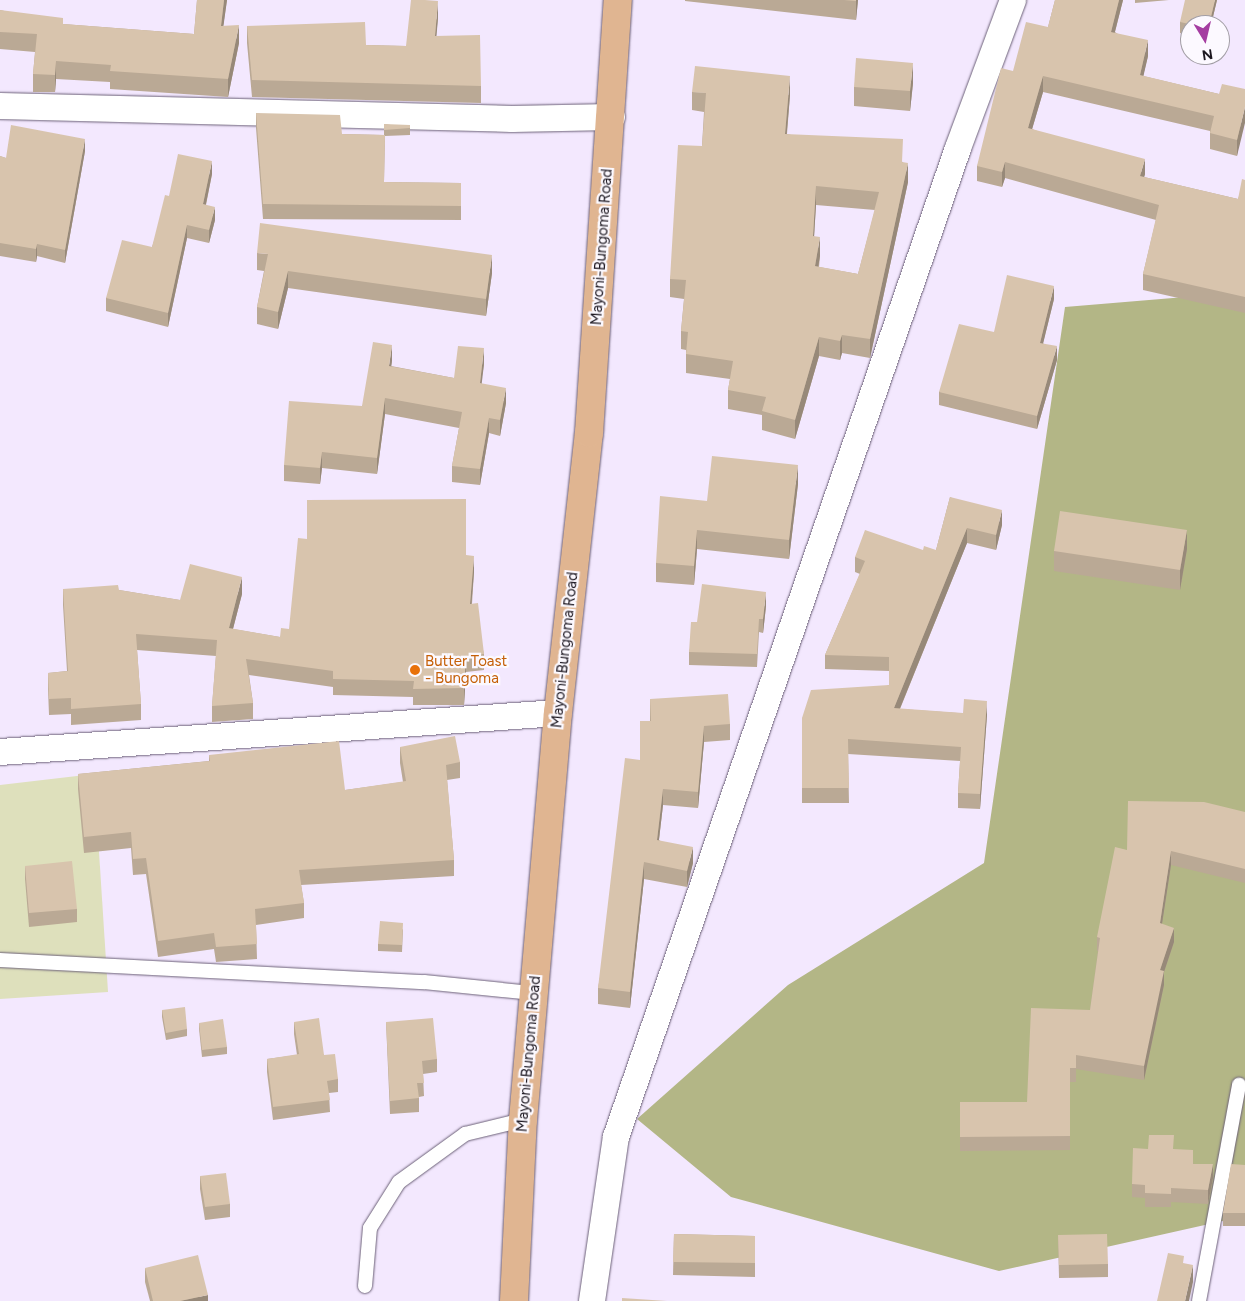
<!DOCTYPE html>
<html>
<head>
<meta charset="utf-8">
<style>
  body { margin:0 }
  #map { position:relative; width:1245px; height:1301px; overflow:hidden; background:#f3e8fe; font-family:Figtree,sans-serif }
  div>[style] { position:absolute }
  .green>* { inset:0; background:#dee0bc }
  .forest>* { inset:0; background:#b3b686 }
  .roads { filter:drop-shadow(0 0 1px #6c6178) drop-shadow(0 0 1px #6c6178) }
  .lane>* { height:14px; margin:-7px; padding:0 7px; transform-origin:7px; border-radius:7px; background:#fff }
  .street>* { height:26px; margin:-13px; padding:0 13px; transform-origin:13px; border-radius:13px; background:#fff }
  .primary>* { height:28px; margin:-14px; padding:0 14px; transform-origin:14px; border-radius:14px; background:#e0b591 }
  .wall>* { inset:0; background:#baa995 }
  .shaded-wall>* { inset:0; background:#978979 }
  .building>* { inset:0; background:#d8c4ad }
  .dots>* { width:14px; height:14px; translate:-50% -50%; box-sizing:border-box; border:2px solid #fcf9ff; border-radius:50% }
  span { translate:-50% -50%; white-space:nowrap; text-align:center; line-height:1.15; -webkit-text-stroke:4.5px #fcf9ff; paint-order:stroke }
  .street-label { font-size:15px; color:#1b161f }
  .food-label { font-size:15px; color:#c56008 }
  .left { translate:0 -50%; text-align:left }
  .north { position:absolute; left:1180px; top:15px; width:50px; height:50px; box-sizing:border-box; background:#fcf9ff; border:1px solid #a29ea5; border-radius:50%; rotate:171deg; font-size:14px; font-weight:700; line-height:20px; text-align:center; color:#1b161f }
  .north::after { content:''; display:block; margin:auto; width:18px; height:22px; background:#a53da1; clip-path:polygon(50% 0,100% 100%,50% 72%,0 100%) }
</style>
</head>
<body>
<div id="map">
  <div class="green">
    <div style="clip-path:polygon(94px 774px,108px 992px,0 999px,0 785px)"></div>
  </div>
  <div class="forest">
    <div style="clip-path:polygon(1245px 292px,1245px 1216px,999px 1271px,731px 1197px,637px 1119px,788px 985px,984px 863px,1065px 307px)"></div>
  </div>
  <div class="roads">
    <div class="lane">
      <div style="left:0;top:960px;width:425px;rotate:3deg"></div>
      <div style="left:424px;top:982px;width:110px;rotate:5.8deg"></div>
      <div style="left:365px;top:1286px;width:58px;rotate:-85.1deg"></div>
      <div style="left:370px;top:1228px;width:54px;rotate:-57.8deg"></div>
      <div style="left:399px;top:1182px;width:82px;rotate:-36deg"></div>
      <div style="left:465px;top:1134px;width:60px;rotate:-13.6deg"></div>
      <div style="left:1199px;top:1301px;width:220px;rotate:-79.5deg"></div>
    </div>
    <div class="street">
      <div style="left:0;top:106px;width:512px;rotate:1.45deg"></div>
      <div style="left:512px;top:119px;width:100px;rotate:-1.1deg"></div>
      <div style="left:0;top:752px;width:559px;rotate:-4deg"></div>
      <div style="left:592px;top:1301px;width:166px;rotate:-81.7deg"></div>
      <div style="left:616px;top:1137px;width:1046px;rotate:-70.92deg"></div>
      <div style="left:958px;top:148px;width:158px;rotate:-69.6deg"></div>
    </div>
    <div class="primary">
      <div style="left:514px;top:1301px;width:181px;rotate:-87.2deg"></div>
      <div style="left:523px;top:1120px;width:409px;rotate:-85.1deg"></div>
      <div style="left:558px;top:713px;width:282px;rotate:-83.7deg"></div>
      <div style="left:589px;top:433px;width:434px;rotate:-86.2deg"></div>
    </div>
  </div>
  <div class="wall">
    <div style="clip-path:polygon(197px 0,227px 0,223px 26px,239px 43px,228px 97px,110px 89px,110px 82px,56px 79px,55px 92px,33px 92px,33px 74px,35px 52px,0 49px,0 10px,63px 24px,194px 34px)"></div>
    <div style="clip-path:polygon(685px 0,858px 0,856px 20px,685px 1px)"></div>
    <div style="clip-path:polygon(1055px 0,1123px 0,1115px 32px,1148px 56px,1143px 76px,1219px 94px,1245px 89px,1237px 156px,1210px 149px,1210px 131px,1043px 92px,1032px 129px,1145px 174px,1144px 177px,1238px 199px,1245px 180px,1245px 313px,1143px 290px,1143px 274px,1156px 220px,1005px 178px,1002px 187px,977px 181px,977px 166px,1048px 27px)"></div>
    <div style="clip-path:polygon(1135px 0,1169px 0,1135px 3px)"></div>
    <div style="clip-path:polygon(1217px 0,1211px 25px,1190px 25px,1190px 35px,1180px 33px,1180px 22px)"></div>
    <div style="clip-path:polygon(438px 18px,436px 36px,481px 86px,481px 103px,252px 97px,247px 43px,247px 26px,366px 45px,406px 46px)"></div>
    <div style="clip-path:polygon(913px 83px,910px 111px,854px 106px,854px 87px)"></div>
    <div style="clip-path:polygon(evenodd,692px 92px,790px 95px,787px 134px,903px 162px,908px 182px,870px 358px,842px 353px,840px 360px,819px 356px,795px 439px,762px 430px,762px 415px,728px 409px,728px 390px,730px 379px,686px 373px,686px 350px,681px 349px,681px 331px,684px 299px,670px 297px,670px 279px,702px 146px,704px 112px,692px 110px,692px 92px,816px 205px,875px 210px,858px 274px,819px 267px,820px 256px,814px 236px,816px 205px)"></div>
    <div style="clip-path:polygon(256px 113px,342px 134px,384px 135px,384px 124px,410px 128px,410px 135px,385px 136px,384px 182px,461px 183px,461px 220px,263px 219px,256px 128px)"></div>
    <div style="clip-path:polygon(85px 151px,65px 263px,37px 256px,36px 262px,0 256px,0 156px,6px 158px)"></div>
    <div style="clip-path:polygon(212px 174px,206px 205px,215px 220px,209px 243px,187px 238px,168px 327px,106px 311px,106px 298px,152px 247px,169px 196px)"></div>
    <div style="clip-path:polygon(257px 253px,492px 273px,486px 316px,288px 288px,278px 329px,257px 324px,257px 307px,264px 271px,257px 270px)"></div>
    <div style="clip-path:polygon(1054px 299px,1043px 343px,1057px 360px,1037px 429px,939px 405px,939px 392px,994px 332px)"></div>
    <div style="clip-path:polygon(392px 361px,391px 366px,454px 378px,484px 364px,481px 383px,506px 403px,500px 436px,489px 433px,480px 485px,452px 482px,452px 466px,459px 428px,385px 414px,377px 474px,322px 468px,320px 484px,284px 481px,284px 465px,362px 406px)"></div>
    <div style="clip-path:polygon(798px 484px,789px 559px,697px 549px,694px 585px,656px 582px,656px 563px,707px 501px)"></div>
    <div style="clip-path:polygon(950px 497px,1002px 525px,996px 550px,967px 543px,900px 709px,987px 715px,980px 809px,958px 808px,958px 793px,960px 761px,848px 754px,849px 803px,802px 803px,802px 718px,889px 685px,889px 671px,825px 669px,825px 655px,860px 574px,855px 572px,855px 557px,923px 550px,936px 550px)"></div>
    <div style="clip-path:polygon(1187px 549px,1180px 590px,1054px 571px,1054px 551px)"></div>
    <div style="clip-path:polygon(466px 555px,474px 572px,472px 604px,484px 654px,484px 670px,466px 672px,464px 705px,413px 705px,413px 697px,333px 695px,333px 687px,249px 675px,253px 703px,253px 719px,212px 722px,212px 706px,216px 656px,137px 650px,141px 704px,141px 720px,71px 725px,71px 714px,49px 715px,48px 689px,48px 673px,67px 671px,63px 605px,63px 589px,119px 590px,180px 600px,242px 594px,233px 629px,280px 637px,289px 629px)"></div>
    <div style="clip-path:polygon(766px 606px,763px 633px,759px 632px,757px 667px,689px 665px,689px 652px,697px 622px)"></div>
    <div style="clip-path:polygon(650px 699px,730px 724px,730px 740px,704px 742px,698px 808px,663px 805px,659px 840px,693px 863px,687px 887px,644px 879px,630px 1008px,598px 1004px,598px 988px,640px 760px,650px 721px)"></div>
    <div style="clip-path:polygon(400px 747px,460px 762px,460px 778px,447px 780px,454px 860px,454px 876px,301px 885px,304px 903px,304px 918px,256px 925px,257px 959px,216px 962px,214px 949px,158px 957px,146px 874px,133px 875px,131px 848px,84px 853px,78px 789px,78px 774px,209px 761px,209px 755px,345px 790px,403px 782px,400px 763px)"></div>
    <div style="clip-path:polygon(1245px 812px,1245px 883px,1171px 865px,1162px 924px,1174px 942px,1164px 972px,1164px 985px,1144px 1080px,1076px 1069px,1076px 1082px,1070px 1082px,1070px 1150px,960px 1151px,960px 1102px,1027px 1102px,1090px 1010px,1098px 951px,1097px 951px,1097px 937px,1127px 850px)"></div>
    <div style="clip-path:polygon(25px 866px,77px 909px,77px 922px,29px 927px,25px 879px)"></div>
    <div style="clip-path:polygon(403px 929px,402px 952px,378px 951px,378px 944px)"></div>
    <div style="clip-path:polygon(162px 1010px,187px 1029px,187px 1036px,166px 1040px,162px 1017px)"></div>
    <div style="clip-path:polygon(294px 1022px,324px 1055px,338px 1079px,338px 1092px,329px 1093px,330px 1112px,273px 1120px,267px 1072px,267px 1059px,297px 1055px,294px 1034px)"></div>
    <div style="clip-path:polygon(386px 1022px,437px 1059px,437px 1072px,423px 1074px,424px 1096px,419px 1097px,419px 1112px,390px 1114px)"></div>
    <div style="clip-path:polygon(199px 1023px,227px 1047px,227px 1054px,202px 1057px,199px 1029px)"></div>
    <div style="clip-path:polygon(1174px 1149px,1213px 1178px,1208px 1204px,1171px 1202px,1171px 1207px,1145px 1207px,1145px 1198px,1132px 1197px,1132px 1184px)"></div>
    <div style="clip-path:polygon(1245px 1165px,1245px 1226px,1223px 1226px,1223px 1213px)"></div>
    <div style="clip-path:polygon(200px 1176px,230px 1204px,230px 1217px,205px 1220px,200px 1189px)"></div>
    <div style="clip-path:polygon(674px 1234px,755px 1236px,755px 1277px,673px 1275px)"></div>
    <div style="clip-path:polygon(1058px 1235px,1108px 1264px,1108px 1277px,1059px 1278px)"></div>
    <div style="clip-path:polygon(145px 1268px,208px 1301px,150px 1301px,145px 1282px)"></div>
  </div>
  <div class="shaded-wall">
    <div style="clip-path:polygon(224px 0,227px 0,221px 44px,221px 26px)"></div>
    <div style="clip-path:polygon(856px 0,858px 0,856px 20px)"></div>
    <div style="clip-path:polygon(1119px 0,1123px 0,1111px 47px,1111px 32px)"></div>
    <div style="clip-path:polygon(1215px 0,1217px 0,1211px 25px,1209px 25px)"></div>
    <div style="clip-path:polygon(438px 1px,438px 18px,435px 53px,435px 36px)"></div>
    <div style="clip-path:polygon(239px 25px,239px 43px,228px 97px,228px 79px)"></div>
    <div style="clip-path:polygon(1148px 40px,1148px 56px,1140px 91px,1140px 75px)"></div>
    <div style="clip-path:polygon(56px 61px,56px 79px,55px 92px,55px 75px)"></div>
    <div style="clip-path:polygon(913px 63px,913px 83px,910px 111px,910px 91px)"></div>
    <div style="clip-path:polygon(790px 76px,790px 95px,785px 153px,785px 134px)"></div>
    <div style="clip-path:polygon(1043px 76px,1043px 92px,1028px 143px,1028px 128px)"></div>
    <div style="clip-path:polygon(1245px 107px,1245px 123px,1237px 156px,1237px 140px)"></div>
    <div style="clip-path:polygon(85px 139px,85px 151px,65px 263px,65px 250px)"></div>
    <div style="clip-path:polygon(1145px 159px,1145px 174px,1140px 192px,1140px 176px)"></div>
    <div style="clip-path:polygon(212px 161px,212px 174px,203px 218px,203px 204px)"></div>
    <div style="clip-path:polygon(1005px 162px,1005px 178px,1002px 187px,1002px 172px)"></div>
    <div style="clip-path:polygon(908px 163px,908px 182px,870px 358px,870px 339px)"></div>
    <div style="clip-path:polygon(816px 186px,816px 205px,813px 254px,813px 236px)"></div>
    <div style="clip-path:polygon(215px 207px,215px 220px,209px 243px,209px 230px)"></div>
    <div style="clip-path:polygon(187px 225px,187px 238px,168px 327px,168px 313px)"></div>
    <div style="clip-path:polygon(820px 237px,820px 256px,815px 285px,815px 266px)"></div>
    <div style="clip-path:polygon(37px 244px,37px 256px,36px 262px,36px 249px)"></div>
    <div style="clip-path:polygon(492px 255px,492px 273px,486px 316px,486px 299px)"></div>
    <div style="clip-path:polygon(288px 271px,288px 288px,278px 329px,278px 312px)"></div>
    <div style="clip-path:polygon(1054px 286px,1054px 299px,1040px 356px,1040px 343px)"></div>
    <div style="clip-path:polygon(842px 335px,842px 353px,840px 360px,840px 341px)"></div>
    <div style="clip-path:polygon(819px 337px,819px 356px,795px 439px,795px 420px)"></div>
    <div style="clip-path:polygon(392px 345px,392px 361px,389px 382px,389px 366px)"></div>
    <div style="clip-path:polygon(1057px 346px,1057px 360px,1037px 429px,1037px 416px)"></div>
    <div style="clip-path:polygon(484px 348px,484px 364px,480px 398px,480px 383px)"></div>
    <div style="clip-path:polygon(506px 388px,506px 403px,500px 436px,500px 420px)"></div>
    <div style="clip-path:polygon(385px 398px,385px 414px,377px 474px,377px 458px)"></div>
    <div style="clip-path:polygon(489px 418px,489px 433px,480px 485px,480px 469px)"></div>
    <div style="clip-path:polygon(322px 452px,322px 468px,320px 484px,320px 468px)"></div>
    <div style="clip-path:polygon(798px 465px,798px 484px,789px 559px,789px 540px)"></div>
    <div style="clip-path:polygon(1002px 510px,1002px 525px,996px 550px,996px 535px)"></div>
    <div style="clip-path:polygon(967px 528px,967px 543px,894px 723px,894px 708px)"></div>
    <div style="clip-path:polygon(697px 530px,697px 549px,694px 585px,694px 566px)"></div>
    <div style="clip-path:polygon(1187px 530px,1187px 549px,1180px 590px,1180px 570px)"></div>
    <div style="clip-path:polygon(474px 556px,474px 572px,470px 620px,470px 604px)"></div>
    <div style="clip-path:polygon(242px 577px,242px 594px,229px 644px,229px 628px)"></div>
    <div style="clip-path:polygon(766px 592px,766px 606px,763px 633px,763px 619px)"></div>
    <div style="clip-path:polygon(466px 656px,466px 672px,464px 705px,464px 688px)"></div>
    <div style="clip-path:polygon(987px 701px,987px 715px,980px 809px,980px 794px)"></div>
    <div style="clip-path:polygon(704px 726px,704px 742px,698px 808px,698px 792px)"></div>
    <div style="clip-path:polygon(663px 789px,663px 805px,657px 856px,657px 840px)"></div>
    <div style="clip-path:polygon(693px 847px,693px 863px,687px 887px,687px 871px)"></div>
    <div style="clip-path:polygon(1171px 851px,1171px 865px,1160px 937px,1160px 923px)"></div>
    <div style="clip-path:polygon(644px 862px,644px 879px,630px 1008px,630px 992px)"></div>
    <div style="clip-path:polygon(1174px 928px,1174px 942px,1164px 972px,1164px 985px,1144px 1080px,1144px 1066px,1160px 970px)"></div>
    <div style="clip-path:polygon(1213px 1164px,1213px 1178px,1208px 1204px,1208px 1190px)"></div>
    <div style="clip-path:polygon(1193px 1265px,1193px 1282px,1189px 1301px,1185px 1301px)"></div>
    <div style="clip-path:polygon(208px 1295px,208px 1301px,180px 1301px)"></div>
  </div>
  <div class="building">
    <div style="clip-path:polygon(197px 0,224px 0,221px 26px,239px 25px,228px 79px,110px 71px,111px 65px,56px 61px,55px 75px,33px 74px,37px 34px,0 32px,0 10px,63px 18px,63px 24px,194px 34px)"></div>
    <div style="clip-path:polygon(411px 0,425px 0,438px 1px,435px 36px,480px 35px,481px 86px,252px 80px,247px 26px,365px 22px,366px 45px,406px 46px)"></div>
    <div style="clip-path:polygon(844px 0,856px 0,856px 1px)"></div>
    <div style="clip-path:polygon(1055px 0,1119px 0,1111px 32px,1148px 40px,1140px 75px,1219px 94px,1222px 84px,1245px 89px,1245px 107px,1237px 140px,1210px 133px,1214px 116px,1043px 76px,1028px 128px,1145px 159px,1140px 176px,1238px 199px,1242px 179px,1245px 180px,1245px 297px,1143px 274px,1159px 205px,1005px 162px,1002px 172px,977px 166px,1001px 68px,1013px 71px,1026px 22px,1048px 27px)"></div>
    <div style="clip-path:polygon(1185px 0,1215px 0,1209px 25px,1194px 25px,1180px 22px)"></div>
    <div style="clip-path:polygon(856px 58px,913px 63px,910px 91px,854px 87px)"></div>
    <div style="clip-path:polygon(evenodd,695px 66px,790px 76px,785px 134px,903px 139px,902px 162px,908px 163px,870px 339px,842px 335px,840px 341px,819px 337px,795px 420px,762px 411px,766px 397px,728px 390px,733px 361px,686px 354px,688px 332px,681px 331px,686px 280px,670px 279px,678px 145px,702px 146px,706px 93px,692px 92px,695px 66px,816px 186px,879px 192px,858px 274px,815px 266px,820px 237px,813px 236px,816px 186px)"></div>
    <div style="clip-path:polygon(256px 113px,340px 115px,342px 134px,385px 135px,384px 182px,461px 183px,461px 206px,263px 204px)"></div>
    <div style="clip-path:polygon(384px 124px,410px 125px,410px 128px,384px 130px)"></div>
    <div style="clip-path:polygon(11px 125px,85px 139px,65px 250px,37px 244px,36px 249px,0 243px,0 156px,6px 158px)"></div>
    <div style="clip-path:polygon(178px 154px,212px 161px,203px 204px,215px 207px,209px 230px,187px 225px,168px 313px,106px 298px,122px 240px,152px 247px,165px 195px,169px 196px)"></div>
    <div style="clip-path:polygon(260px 223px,492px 255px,486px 299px,288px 271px,278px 312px,257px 307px,268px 254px,257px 253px)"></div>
    <div style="clip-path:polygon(1007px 275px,1054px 286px,1040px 343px,1057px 346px,1037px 416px,939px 392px,959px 324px,994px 332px)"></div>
    <div style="clip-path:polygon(373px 342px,392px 345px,389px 366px,454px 378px,458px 346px,484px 348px,480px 383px,506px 388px,500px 420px,489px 418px,480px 469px,452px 466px,462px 412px,385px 398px,377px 458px,322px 452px,320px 468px,284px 465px,289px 401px,362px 406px)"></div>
    <div style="clip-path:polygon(712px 456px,798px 465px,789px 540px,697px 530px,694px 566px,656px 563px,660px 496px,707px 501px)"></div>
    <div style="clip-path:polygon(950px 497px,1002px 510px,996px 535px,967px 528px,894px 708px,963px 713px,964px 699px,987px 701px,980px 794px,958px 793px,961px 747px,848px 739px,849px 788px,802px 788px,802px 718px,811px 690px,889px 685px,889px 657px,825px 655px,865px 561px,855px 557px,865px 530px,923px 550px,924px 546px,936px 550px)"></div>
    <div style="clip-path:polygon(466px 499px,466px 555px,474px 556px,470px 604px,478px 603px,484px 654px,466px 656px,464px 688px,413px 689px,414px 681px,333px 679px,333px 671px,246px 659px,253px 703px,212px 706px,217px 640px,136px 634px,141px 704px,71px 709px,71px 698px,49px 699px,48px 673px,68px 671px,63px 589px,118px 585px,119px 590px,180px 600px,190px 564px,242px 577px,229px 628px,280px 637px,281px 628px,289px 629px,298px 538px,307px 539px,307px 500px)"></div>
    <div style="clip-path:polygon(1060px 511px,1187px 530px,1180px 570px,1054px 551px)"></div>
    <div style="clip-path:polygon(702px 584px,766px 592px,763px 619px,759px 619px,757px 654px,689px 652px,691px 622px,697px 622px)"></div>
    <div style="clip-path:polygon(728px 694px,730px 724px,704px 726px,698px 792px,663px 789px,657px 840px,693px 847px,687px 871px,644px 862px,630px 992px,598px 988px,625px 758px,640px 760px,640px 721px,651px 721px,650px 699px)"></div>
    <div style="clip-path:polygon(455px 736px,460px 762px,446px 765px,454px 860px,299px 870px,304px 903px,255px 909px,257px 944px,216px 947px,214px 933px,158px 941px,146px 858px,133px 859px,131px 832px,84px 837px,78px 774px,210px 761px,209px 755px,339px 741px,345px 790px,406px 781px,400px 747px)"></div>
    <div style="clip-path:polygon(1128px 801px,1204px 802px,1245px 812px,1245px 869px,1171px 851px,1160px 923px,1174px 928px,1160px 970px,1164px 971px,1144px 1066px,1076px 1055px,1076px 1068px,1070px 1068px,1070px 1136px,960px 1137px,960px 1102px,1027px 1102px,1031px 1008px,1090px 1010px,1100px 938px,1097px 937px,1115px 847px,1127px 850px)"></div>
    <div style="clip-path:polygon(72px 861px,77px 909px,29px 913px,25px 866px)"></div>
    <div style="clip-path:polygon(380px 921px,403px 923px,402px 945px,378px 944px)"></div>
    <div style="clip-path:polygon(185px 1007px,187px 1029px,166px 1033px,162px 1010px)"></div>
    <div style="clip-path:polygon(319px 1018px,324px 1055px,335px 1054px,338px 1079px,327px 1081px,330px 1100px,273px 1107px,267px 1059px,299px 1054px,294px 1022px)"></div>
    <div style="clip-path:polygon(433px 1018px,437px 1059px,422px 1061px,424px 1083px,417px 1083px,419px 1098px,390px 1101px,386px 1022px)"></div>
    <div style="clip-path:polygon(223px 1019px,227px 1047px,202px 1050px,199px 1023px)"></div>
    <div style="clip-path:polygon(1149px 1135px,1174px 1135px,1173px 1149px,1193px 1150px,1193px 1164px,1213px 1164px,1208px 1190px,1171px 1188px,1171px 1194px,1145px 1193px,1145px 1185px,1132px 1184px,1133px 1148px,1148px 1149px)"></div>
    <div style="clip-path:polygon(1231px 1164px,1245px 1165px,1245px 1213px,1223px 1213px)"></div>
    <div style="clip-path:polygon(226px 1173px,230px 1204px,205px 1207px,200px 1176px)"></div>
    <div style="clip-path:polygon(674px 1234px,755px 1236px,755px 1263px,673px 1262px)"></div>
    <div style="clip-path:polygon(1107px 1234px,1108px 1264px,1059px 1265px,1058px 1235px)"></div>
    <div style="clip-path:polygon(1168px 1253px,1184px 1256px,1183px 1263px,1193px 1265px,1185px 1301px,1157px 1301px)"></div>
    <div style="clip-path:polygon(198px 1255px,208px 1295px,180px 1301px,153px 1301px,145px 1268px)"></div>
    <div style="clip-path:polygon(622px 1298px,667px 1301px,622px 1301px)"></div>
  </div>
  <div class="dots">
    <div style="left:415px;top:670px;background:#e8710a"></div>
  </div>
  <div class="street-label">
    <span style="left:602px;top:247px;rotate:-86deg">Mayoni-Bungoma Road</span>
    <span style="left:565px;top:650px;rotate:-84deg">Mayoni-Bungoma Road</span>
    <span style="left:529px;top:1054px;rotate:-85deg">Mayoni-Bungoma Road</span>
  </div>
  <div class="food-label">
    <span class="left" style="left:425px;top:670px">Butter Toast<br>- Bungoma</span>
  </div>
  <div class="north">N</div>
</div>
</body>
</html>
